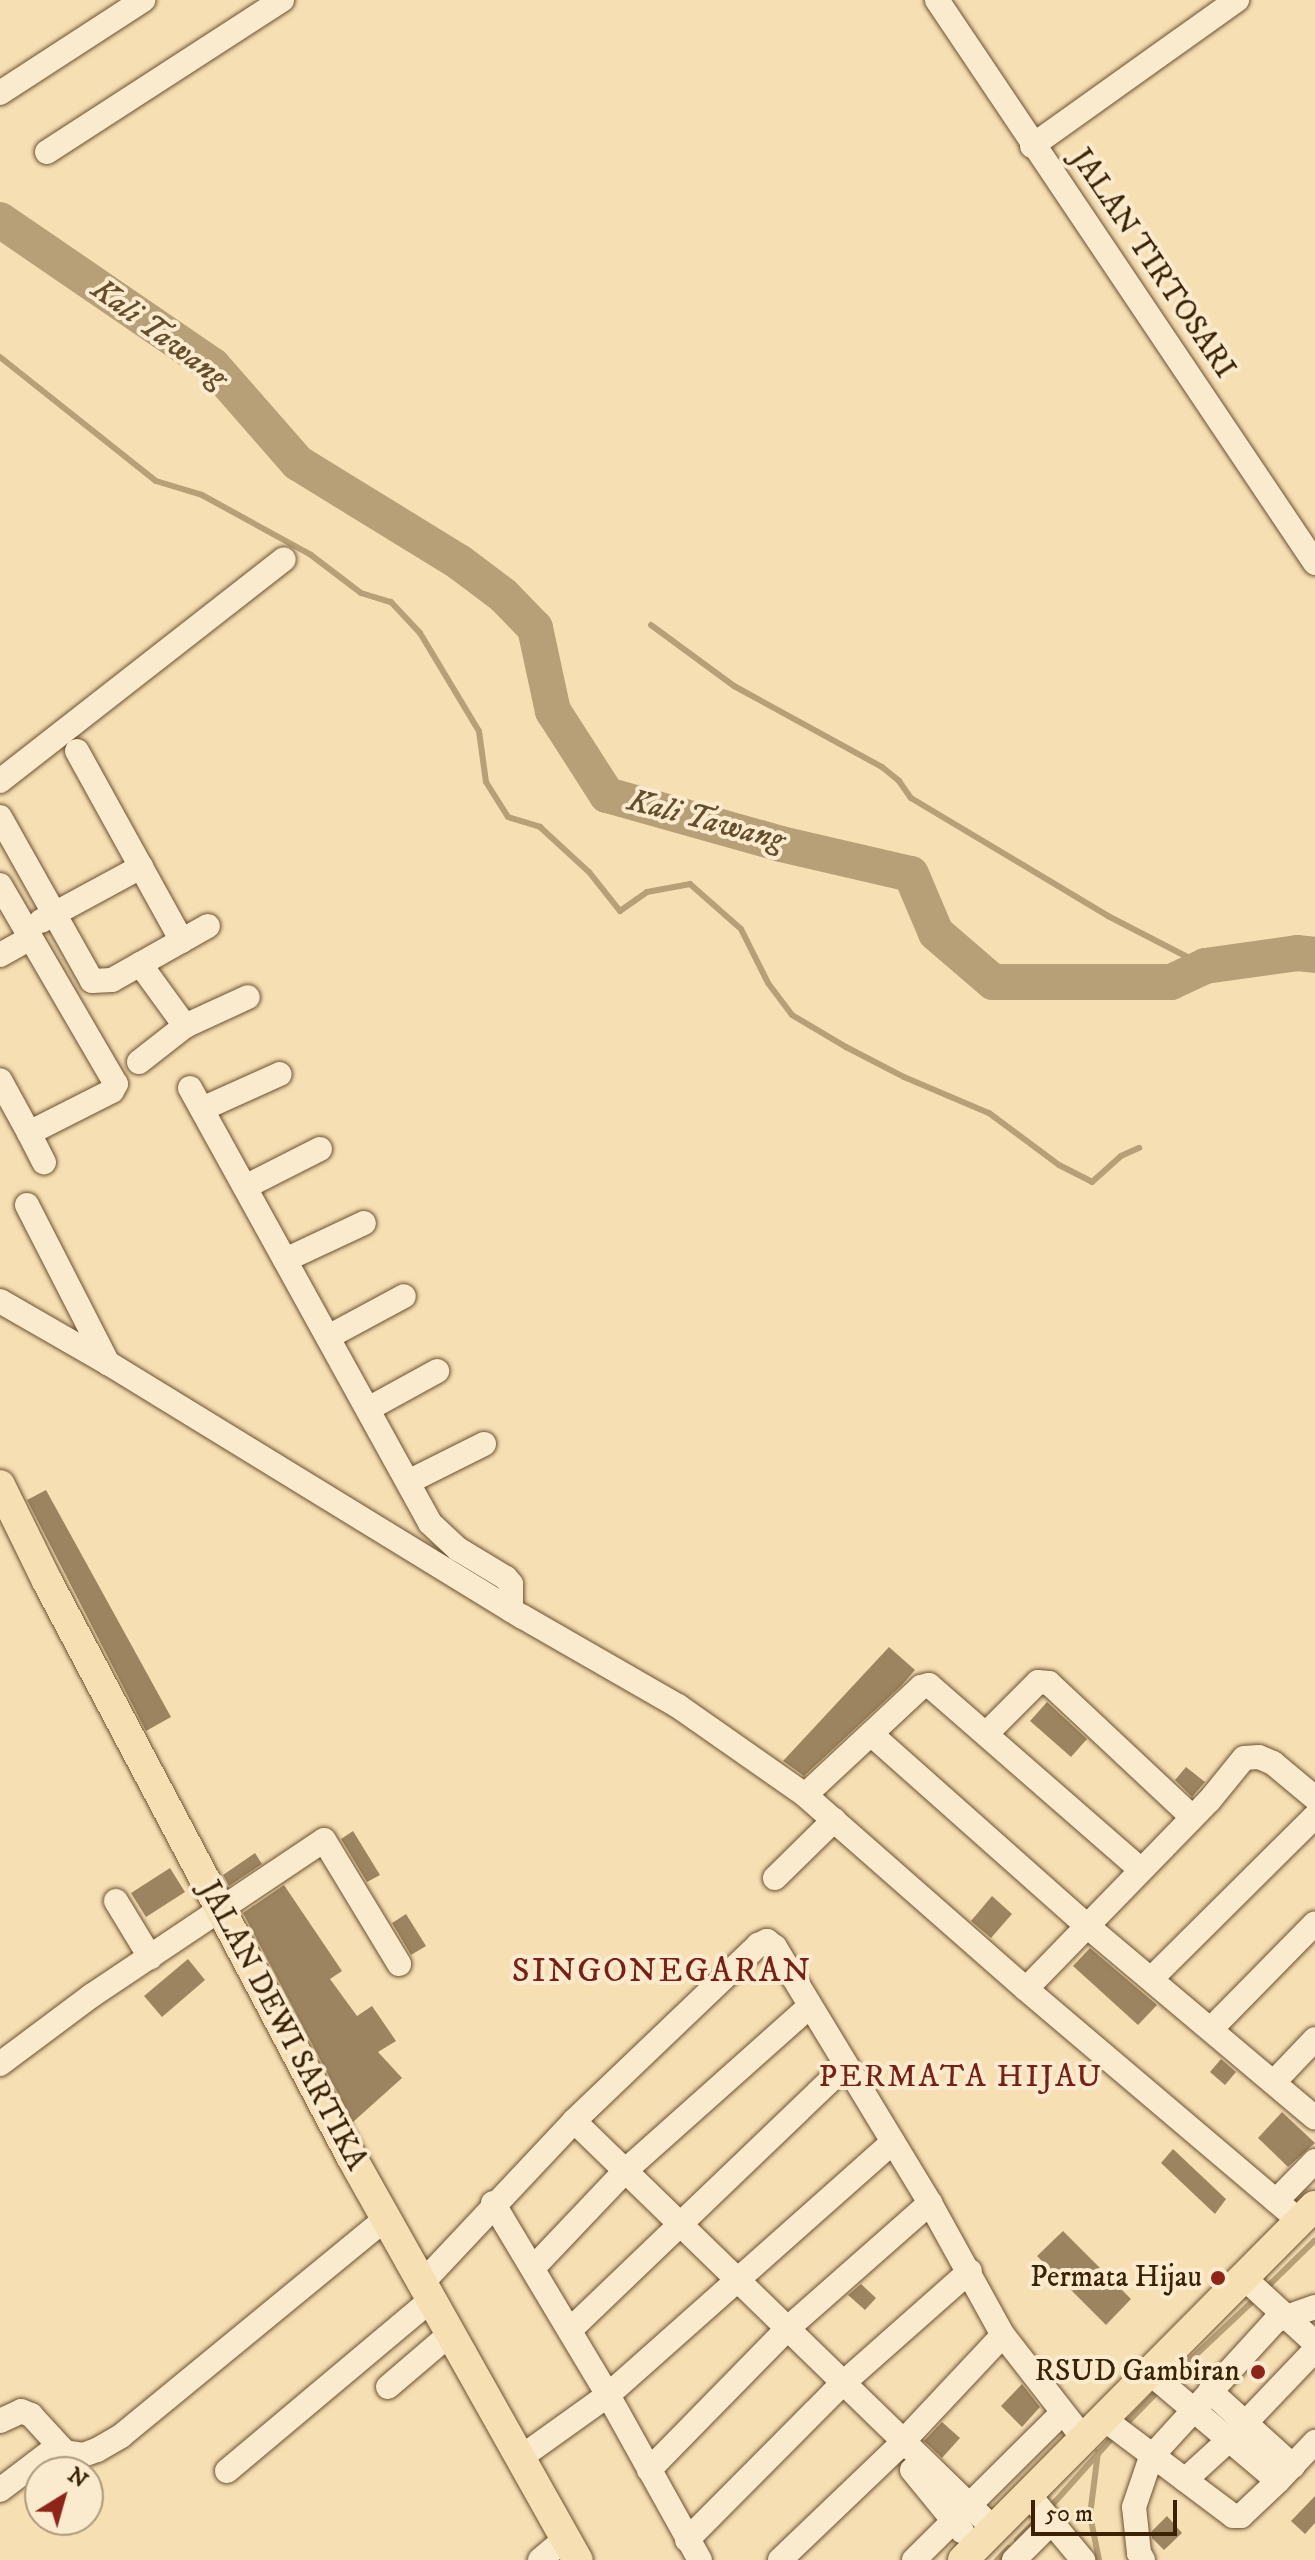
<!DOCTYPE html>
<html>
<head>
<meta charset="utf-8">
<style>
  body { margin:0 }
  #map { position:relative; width:1315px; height:2560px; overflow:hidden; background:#f7dfb4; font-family:"IM FELL DW Pica",serif }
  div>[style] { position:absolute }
  .stream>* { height:6px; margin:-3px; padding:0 3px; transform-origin:3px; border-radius:3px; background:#b79f78 }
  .river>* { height:36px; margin:-18px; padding:0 18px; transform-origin:18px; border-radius:18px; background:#b79f78 }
  .building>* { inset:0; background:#9d8460 }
  .roads { filter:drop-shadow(0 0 2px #6a5130) drop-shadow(0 0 2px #6a5130) }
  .minor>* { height:24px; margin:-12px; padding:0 12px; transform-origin:12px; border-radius:12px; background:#faeace }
  .major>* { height:30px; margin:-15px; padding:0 15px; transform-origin:15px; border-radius:15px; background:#f7dfb4 }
  .dots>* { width:22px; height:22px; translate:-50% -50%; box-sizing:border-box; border:4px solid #faeace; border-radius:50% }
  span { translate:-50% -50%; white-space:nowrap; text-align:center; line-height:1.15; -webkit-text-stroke:8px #faeace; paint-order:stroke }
  .street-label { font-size:30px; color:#3b2204 }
  .poi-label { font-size:30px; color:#3b2204 }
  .right { translate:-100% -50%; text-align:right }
  .water-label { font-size:32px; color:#664e2d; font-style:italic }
  .neighbourhood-label { font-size:32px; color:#7a1f14; letter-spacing:2px }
  .quarter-label { font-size:34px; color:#7a1f14; letter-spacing:2px }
  .north { position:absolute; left:24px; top:2456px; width:80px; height:80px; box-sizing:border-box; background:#faeace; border:2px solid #ae9a7d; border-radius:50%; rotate:37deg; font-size:22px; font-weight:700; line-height:32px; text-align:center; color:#3b2204 }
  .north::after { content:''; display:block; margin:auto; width:28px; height:36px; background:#8f2418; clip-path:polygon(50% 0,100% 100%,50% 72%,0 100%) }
  .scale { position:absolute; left:1031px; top:2500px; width:146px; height:36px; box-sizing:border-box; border:4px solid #3b2204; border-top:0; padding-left:10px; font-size:24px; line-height:28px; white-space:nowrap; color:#3b2204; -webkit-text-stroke:6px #faeace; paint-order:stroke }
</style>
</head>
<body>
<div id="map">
  <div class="stream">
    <div style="left:0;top:357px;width:199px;rotate:38.5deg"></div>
    <div style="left:156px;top:481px;width:48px;rotate:16.9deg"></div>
    <div style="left:202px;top:495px;width:124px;rotate:28.8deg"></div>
    <div style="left:311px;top:555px;width:63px;rotate:37.2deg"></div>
    <div style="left:361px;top:593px;width:31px;rotate:17deg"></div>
    <div style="left:391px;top:602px;width:42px;rotate:46.9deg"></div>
    <div style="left:420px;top:633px;width:114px;rotate:59deg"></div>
    <div style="left:479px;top:731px;width:51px;rotate:82.2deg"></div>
    <div style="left:486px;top:782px;width:41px;rotate:57.8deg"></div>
    <div style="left:508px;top:817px;width:34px;rotate:17deg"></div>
    <div style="left:540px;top:827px;width:67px;rotate:42.6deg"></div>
    <div style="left:589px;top:872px;width:50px;rotate:51.5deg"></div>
    <div style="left:620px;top:911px;width:33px;rotate:-35deg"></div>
    <div style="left:647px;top:892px;width:44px;rotate:-10.5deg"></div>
    <div style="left:690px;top:884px;width:68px;rotate:41.4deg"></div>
    <div style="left:741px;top:929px;width:60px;rotate:63.4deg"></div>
    <div style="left:768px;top:983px;width:40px;rotate:53deg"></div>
    <div style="left:792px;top:1015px;width:63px;rotate:30.7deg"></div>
    <div style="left:846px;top:1047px;width:65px;rotate:27.3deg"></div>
    <div style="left:904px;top:1077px;width:92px;rotate:23deg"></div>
    <div style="left:989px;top:1113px;width:87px;rotate:36.6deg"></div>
    <div style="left:1059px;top:1165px;width:37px;rotate:27deg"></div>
    <div style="left:1092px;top:1182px;width:39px;rotate:-42deg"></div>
    <div style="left:1121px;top:1156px;width:20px;rotate:-24deg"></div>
    <div style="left:651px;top:625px;width:103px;rotate:36.3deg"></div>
    <div style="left:734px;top:686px;width:169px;rotate:28.7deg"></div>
    <div style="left:882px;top:767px;width:22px;rotate:39deg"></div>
    <div style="left:899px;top:781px;width:21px;rotate:55deg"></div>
    <div style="left:911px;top:798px;width:230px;rotate:30.9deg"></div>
    <div style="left:1108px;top:916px;width:109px;rotate:27.3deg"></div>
    <div style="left:1264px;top:2290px;width:71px;rotate:-44.4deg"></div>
    <div style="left:1168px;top:2381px;width:121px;rotate:-43.3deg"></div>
    <div style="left:1125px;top:2425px;width:49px;rotate:-45.8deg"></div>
    <div style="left:1098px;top:2452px;width:64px;rotate:97.2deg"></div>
    <div style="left:1090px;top:2515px;width:46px;rotate:78.7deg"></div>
    <div style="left:1053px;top:2504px;width:93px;rotate:-48.1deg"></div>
    <div style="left:1017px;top:2540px;width:25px;rotate:-45deg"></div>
    <div style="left:997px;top:2560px;width:17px;rotate:-45deg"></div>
  </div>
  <div class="river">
    <div style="left:0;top:220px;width:258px;rotate:34.4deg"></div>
    <div style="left:213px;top:366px;width:129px;rotate:48.8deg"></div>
    <div style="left:298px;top:463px;width:189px;rotate:31.6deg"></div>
    <div style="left:459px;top:562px;width:55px;rotate:36.9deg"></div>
    <div style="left:503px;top:595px;width:46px;rotate:45.9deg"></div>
    <div style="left:535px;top:628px;width:85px;rotate:77.8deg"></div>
    <div style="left:553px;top:711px;width:100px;rotate:57.3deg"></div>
    <div style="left:607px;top:795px;width:181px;rotate:15.7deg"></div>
    <div style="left:781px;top:844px;width:133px;rotate:13deg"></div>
    <div style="left:911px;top:874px;width:64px;rotate:67deg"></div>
    <div style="left:936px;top:933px;width:75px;rotate:40.7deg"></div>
    <div style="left:993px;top:982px;width:178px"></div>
    <div style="left:1171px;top:982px;width:38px;rotate:-25deg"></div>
    <div style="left:1205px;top:966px;width:93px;rotate:-8deg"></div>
    <div style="left:1297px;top:953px;width:18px;rotate:6deg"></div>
  </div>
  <div class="building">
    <div style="clip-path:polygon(46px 1490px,171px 1717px,146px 1731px,27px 1500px)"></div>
    <div style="clip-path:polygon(889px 1647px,915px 1670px,901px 1686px,804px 1776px,783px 1761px)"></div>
    <div style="clip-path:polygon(1047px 1702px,1087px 1739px,1071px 1757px,1030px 1721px)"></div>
    <div style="clip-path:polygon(1186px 1767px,1205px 1782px,1192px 1797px,1175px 1780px)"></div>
    <div style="clip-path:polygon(353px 1831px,380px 1875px,367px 1882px,341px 1839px)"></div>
    <div style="clip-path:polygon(255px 1853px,262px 1864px,229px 1886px,223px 1875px)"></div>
    <div style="clip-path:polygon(170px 1868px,185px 1892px,146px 1917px,131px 1893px)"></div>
    <div style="clip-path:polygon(284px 1885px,342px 1971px,330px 1979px,357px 2016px,372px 2006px,396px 2041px,378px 2052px,402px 2078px,353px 2122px,243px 1913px)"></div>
    <div style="clip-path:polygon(992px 1896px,1012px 1914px,991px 1938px,971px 1921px)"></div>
    <div style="clip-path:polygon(406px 1914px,426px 1946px,411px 1955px,392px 1923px)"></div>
    <div style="clip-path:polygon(1090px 1948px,1157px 2005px,1138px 2025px,1073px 1966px)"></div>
    <div style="clip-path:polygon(188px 1959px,205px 1980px,162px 2017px,144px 1996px)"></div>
    <div style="clip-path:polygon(1221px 2059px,1236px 2072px,1225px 2085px,1210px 2072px)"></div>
    <div style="clip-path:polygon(1282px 2112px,1315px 2143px,1288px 2167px,1258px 2138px)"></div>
    <div style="clip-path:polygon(1173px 2149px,1226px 2199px,1215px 2214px,1161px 2163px)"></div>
    <div style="clip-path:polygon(1063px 2231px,1131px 2299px,1106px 2325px,1037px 2256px)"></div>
    <div style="clip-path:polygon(861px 2284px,876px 2298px,865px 2310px,848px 2295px)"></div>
    <div style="clip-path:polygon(1022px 2384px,1040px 2407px,1022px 2427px,1001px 2406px)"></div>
    <div style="clip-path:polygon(942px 2422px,960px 2438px,942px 2458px,924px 2441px)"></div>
    <div style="clip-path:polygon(1315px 2496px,1315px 2523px,1305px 2534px,1291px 2521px)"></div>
    <div style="clip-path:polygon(1167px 2516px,1182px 2533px,1164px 2550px,1152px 2538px,1152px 2531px)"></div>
  </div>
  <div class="roads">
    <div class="minor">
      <div style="left:937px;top:0;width:678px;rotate:56.12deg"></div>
      <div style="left:0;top:93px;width:171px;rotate:-33deg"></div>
      <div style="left:1032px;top:146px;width:252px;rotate:-35.5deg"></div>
      <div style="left:47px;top:152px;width:280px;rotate:-32.9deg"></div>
      <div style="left:77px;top:751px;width:217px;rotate:61.1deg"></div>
      <div style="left:0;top:781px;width:360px;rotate:-38deg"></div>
      <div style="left:0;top:817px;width:188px;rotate:60.7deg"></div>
      <div style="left:92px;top:981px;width:20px;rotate:-3deg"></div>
      <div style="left:112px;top:980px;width:110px;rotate:-29.4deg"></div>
      <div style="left:0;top:885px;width:230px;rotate:59.8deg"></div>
      <div style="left:116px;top:1084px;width:8px;rotate:120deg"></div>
      <div style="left:112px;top:1091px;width:93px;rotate:153.2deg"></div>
      <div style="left:29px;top:1133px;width:60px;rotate:-118.7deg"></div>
      <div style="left:41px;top:921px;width:114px;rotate:-28.4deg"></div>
      <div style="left:0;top:955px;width:35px;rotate:-29deg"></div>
      <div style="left:140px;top:964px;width:77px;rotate:54deg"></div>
      <div style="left:139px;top:1062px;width:58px;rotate:-38deg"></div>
      <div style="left:185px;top:1026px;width:69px;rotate:-24.7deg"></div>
      <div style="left:190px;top:1088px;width:497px;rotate:61.1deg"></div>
      <div style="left:430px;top:1523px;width:38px;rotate:43deg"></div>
      <div style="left:458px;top:1549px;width:56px;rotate:31.1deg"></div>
      <div style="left:506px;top:1578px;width:8px;rotate:50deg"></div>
      <div style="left:511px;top:1584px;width:26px;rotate:90deg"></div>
      <div style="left:202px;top:1109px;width:85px;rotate:-24.2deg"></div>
      <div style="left:29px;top:1133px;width:33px;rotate:63deg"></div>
      <div style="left:245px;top:1187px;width:84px;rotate:-26.9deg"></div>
      <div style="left:27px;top:1205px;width:178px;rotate:62.9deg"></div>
      <div style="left:285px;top:1260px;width:87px;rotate:-25.1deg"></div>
      <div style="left:0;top:1301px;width:125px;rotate:29.9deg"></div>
      <div style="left:108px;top:1363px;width:487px;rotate:31.5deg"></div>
      <div style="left:523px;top:1617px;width:179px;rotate:29.9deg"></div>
      <div style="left:678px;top:1706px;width:155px;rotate:35deg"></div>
      <div style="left:328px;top:1337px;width:86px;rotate:-28.3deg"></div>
      <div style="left:368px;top:1409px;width:79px;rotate:-28.8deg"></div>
      <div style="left:408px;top:1482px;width:85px;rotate:-26.6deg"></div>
      <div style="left:987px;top:1733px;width:72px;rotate:-45deg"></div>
      <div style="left:1038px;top:1682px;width:11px;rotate:5deg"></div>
      <div style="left:1049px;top:1683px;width:196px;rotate:43.1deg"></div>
      <div style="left:871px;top:1734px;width:288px;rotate:41.6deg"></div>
      <div style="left:1086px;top:1925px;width:299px;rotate:40.1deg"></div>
      <div style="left:1140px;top:1869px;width:280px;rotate:-138.9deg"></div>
      <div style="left:929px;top:1685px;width:8px;rotate:166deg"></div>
      <div style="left:921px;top:1687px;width:158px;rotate:137deg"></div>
      <div style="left:805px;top:1795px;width:294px;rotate:41.3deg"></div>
      <div style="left:1026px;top:1989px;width:359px;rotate:40.3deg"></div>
      <div style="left:775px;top:1878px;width:83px;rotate:-44.5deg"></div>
      <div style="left:116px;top:1901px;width:66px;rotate:58.7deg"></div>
      <div style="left:1152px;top:1978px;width:230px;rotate:-44.8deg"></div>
      <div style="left:1026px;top:1989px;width:262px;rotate:-45.8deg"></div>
      <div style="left:1209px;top:1801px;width:55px;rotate:-50.9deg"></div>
      <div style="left:1244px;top:1758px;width:15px;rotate:-4deg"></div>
      <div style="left:1259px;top:1757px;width:15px;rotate:23deg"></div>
      <div style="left:1273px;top:1763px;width:55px;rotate:39.8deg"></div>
      <div style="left:1211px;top:2029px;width:148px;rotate:-45.5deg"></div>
      <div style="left:0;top:2064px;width:114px;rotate:-36.8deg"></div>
      <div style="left:91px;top:1996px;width:280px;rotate:-33.8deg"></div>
      <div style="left:324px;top:1840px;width:145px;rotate:58.8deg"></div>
      <div style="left:1274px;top:2082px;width:59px;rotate:-46.4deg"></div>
      <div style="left:574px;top:2121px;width:587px;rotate:44.17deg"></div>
      <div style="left:1276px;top:2201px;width:56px;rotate:-45.7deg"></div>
      <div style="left:493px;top:2203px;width:224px;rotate:59.1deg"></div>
      <div style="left:608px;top:2395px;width:189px;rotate:60.9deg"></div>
      <div style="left:533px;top:2268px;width:135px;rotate:-46.5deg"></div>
      <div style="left:626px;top:2170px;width:245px;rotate:-41.7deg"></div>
      <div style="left:1243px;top:2277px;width:98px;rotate:42.5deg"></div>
      <div style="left:422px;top:2283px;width:222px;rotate:-46.8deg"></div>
      <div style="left:574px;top:2121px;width:255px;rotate:-43.7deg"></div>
      <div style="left:758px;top:1945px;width:10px;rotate:-24deg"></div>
      <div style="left:767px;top:1941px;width:10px;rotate:37deg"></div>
      <div style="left:775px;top:1947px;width:299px;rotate:58.8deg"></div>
      <div style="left:930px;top:2203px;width:151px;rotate:61.1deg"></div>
      <div style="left:1003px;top:2335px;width:132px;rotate:52.1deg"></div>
      <div style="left:570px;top:2330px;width:381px;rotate:-43.8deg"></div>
      <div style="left:1150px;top:2373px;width:167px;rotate:40.2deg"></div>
      <div style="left:1278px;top:2481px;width:54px;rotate:-46.5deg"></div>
      <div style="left:388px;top:2387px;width:82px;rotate:-40.5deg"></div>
      <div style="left:1210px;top:2391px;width:112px;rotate:42.1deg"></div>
      <div style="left:1104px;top:2419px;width:161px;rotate:36.9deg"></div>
      <div style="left:1233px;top:2516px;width:8px"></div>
      <div style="left:1241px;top:2516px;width:51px;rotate:-43.4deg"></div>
      <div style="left:0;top:2421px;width:23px;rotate:-25deg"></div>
      <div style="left:21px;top:2411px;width:11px;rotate:22deg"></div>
      <div style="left:31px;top:2415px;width:50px;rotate:47.4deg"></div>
      <div style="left:65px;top:2452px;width:18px;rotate:9deg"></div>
      <div style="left:83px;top:2455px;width:15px;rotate:-20deg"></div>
      <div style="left:97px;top:2450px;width:28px;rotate:-30deg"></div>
      <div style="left:121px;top:2436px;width:342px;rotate:-39.4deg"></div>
      <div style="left:520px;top:2458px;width:108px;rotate:-35.6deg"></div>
      <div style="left:608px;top:2395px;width:381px;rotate:-41.6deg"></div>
      <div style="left:649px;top:2470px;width:197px;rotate:-45.6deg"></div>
      <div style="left:787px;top:2329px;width:191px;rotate:-41.4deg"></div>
      <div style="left:912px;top:2470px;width:79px;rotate:50.7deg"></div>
      <div style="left:227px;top:2471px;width:266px;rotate:-40deg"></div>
      <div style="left:1185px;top:2480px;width:61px;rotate:-42.3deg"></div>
      <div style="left:1230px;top:2439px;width:123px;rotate:-46.3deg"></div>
      <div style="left:0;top:2490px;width:73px;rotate:-37.2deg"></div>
      <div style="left:1029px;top:2495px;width:85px;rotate:50.3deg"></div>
      <div style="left:687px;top:2540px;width:218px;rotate:-45.2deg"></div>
      <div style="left:841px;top:2385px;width:172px;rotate:-41.5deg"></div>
      <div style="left:540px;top:2560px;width:34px;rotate:-40deg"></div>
      <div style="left:780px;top:2560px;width:161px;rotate:-43.7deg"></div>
      <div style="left:896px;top:2449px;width:156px;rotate:-46.8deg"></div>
      <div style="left:914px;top:2560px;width:207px;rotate:-44.8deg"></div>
      <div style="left:1014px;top:2560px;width:52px;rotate:-45deg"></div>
      <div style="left:1143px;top:2560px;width:8px;rotate:-120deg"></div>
      <div style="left:1139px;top:2553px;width:46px;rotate:-96.2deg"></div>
      <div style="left:1134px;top:2507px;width:53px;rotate:-71.2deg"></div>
      <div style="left:1151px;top:2457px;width:184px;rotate:-47.6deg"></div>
      <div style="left:1275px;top:2321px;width:42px;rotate:-19.3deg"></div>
    </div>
    <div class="major">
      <div style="left:0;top:1485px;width:107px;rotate:63.9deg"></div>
      <div style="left:47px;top:1581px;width:653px;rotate:62.14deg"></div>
      <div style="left:352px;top:2158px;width:461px;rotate:60.7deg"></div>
      <div style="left:963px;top:2560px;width:499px;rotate:-45.2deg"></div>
    </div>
  </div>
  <div class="dots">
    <div style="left:1218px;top:2278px;background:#8f2418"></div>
    <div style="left:1258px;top:2372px;background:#8f2418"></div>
  </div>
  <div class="street-label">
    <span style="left:1152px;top:264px;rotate:56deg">JALAN TIRTOSARI</span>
    <span style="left:282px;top:2026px;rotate:62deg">JALAN DEWI SARTIKA</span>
  </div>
  <div class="poi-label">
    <span class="right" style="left:1202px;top:2278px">Permata Hijau</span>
    <span class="right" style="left:1240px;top:2372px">RSUD Gambiran</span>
  </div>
  <div class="water-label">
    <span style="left:159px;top:334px;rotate:37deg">Kali Tawang</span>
    <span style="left:706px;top:821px;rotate:15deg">Kali Tawang</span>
  </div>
  <div class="neighbourhood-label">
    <span style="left:961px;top:2077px">PERMATA HIJAU</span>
  </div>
  <div class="quarter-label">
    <span style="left:662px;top:1972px">SINGONEGARAN</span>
  </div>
  <div class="north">N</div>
  <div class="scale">50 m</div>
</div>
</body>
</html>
